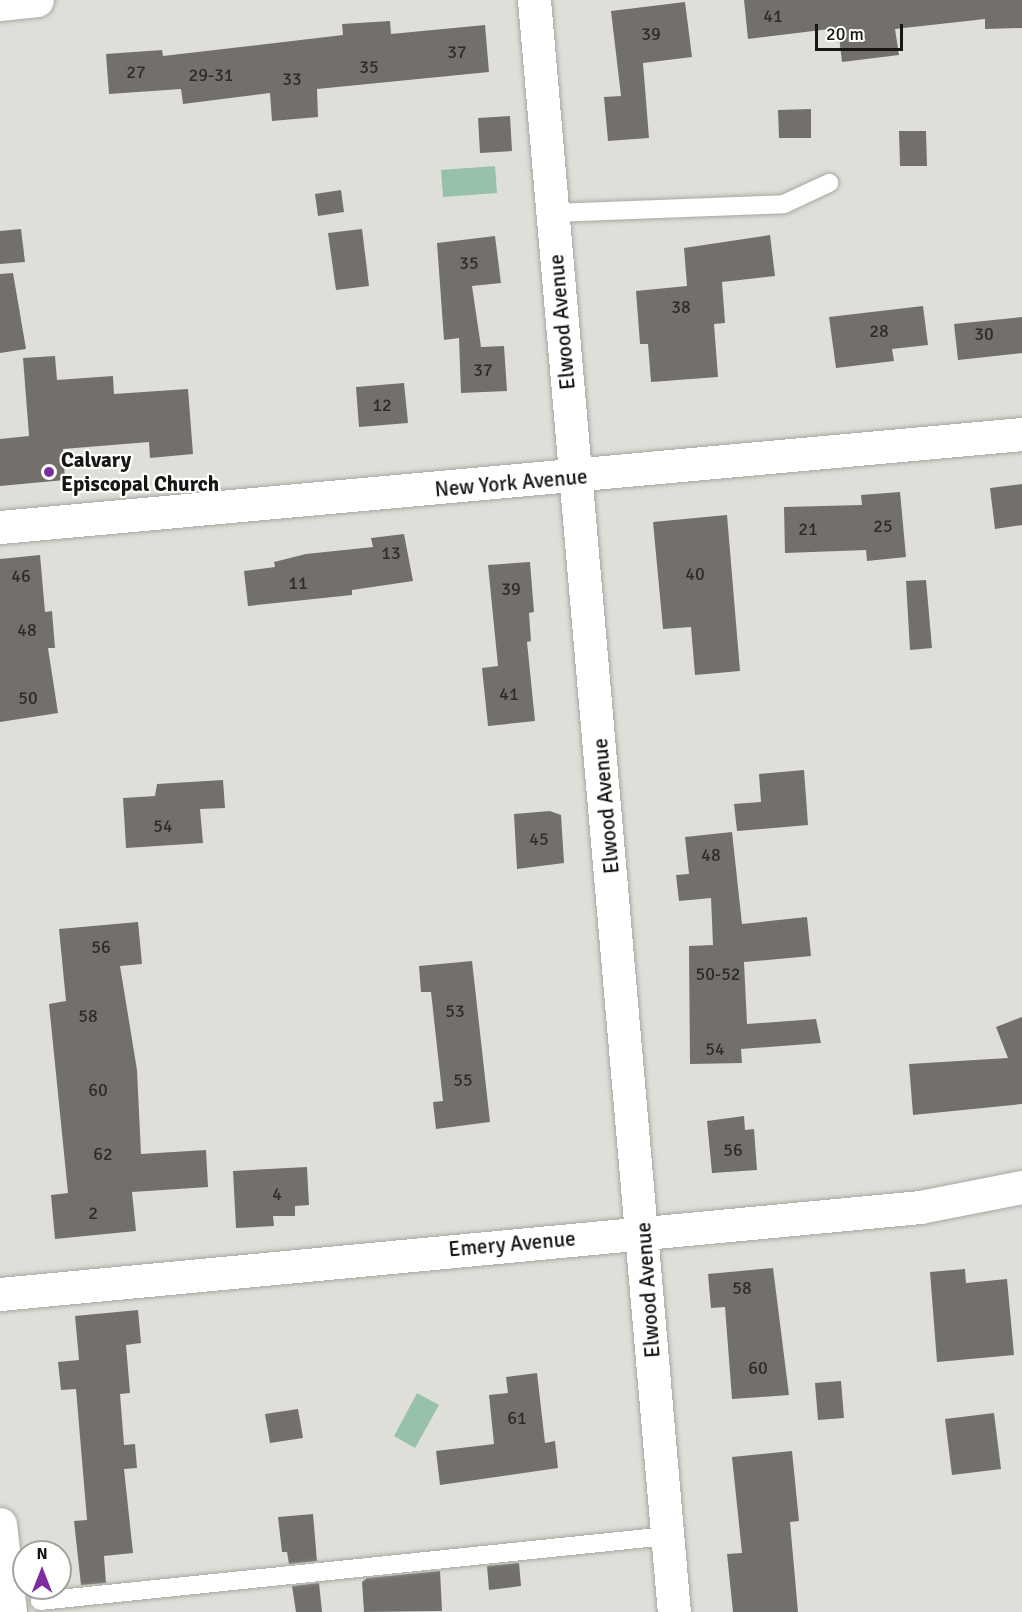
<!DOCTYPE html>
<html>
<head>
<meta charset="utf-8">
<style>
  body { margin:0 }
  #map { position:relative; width:1022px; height:1612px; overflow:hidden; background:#dfdfd9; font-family:Signika,sans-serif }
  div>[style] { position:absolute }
  .water>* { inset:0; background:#98c1ab }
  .building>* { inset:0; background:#73706c }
  .roads { filter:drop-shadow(0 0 2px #a7a7a2) drop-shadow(0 0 2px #a7a7a2) }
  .service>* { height:18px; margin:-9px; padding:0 9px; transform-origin:9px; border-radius:9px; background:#fff }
  .minor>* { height:33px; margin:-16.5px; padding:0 16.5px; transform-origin:16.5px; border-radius:16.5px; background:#fff }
  .dots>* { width:16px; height:16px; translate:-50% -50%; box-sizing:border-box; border:3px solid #fffffe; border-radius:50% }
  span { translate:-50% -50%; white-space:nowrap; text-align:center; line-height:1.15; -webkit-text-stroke:4.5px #fffffe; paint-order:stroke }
  .number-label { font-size:18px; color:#2d2c2a }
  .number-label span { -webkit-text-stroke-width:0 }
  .street-label { font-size:21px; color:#161614 }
  .poi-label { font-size:21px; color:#161614; font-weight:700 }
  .left { translate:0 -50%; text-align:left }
  .north { position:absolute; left:12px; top:1540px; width:60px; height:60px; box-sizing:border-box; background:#fffffe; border:2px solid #a2a2a0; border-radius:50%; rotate:0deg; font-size:16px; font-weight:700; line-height:24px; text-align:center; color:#161614 }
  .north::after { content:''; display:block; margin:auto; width:21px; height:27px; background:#7d2d9e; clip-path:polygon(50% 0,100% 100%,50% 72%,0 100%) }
  .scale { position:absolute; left:815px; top:24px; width:88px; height:27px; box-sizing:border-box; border:3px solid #161614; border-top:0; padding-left:8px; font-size:18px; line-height:21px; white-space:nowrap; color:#161614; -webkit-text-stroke:4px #fffffe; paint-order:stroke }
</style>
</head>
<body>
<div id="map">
  <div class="water">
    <div style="clip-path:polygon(495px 166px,497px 193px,443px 197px,441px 170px)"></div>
    <div style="clip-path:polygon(417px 1393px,439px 1405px,415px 1448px,394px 1436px)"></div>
  </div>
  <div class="building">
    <div style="clip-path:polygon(744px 0,1022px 0,1022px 28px,985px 29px,985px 19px,895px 29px,899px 55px,842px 62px,838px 28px,748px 39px)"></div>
    <div style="clip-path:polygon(685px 2px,692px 57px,643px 63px,649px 138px,608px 141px,604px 97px,621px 96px,611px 11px)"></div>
    <div style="clip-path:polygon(390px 21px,391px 34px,485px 25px,489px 72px,317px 89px,318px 117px,272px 121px,270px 93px,183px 104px,181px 89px,109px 94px,106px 54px,162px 50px,163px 56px,343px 35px,342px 24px)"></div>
    <div style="clip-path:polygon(811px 109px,811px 138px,779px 138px,778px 110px)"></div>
    <div style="clip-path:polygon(510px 116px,512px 151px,480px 153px,478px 118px)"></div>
    <div style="clip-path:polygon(899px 131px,926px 131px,927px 166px,900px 166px)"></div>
    <div style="clip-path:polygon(341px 190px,344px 212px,318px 216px,315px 194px)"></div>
    <div style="clip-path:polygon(21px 229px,25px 262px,0 264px,0 231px)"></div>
    <div style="clip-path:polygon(362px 229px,369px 286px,336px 290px,328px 233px)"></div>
    <div style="clip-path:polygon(770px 235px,775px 276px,722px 282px,725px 323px,714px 324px,718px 377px,651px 382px,648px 344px,640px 344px,636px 291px,687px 286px,684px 248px)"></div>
    <div style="clip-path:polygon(495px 236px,501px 283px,472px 286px,481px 347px,504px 346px,507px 391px,461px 393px,459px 338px,444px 340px,437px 243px)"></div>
    <div style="clip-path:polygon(13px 273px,26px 349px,0 353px,0 274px)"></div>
    <div style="clip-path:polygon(923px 306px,928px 345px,892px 349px,894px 361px,836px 368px,829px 317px)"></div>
    <div style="clip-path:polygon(1022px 317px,1022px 353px,958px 360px,954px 324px)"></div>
    <div style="clip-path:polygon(55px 356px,57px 380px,113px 376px,114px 394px,188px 389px,193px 454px,150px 458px,149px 442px,63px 449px,65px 480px,0 486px,0 439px,29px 436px,23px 358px)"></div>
    <div style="clip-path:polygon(404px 383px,408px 423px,359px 427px,356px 387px)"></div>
    <div style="clip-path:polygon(1022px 484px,1022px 525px,995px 529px,990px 488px)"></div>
    <div style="clip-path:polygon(900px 492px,906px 557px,867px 561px,866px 550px,785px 553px,784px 507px,862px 505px,861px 495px)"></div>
    <div style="clip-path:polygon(727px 515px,740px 671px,695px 675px,691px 627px,663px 629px,653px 522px)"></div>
    <div style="clip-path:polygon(404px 534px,413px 581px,352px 590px,352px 595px,248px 606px,244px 571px,275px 567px,274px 562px,306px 554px,373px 547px,371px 538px)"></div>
    <div style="clip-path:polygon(40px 555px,45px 612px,52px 611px,55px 648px,48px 648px,58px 713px,0 722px,0 559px)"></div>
    <div style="clip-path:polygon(530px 562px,534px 612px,529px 613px,531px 641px,527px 642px,535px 721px,488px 726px,482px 668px,498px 666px,488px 565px)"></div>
    <div style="clip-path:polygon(926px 580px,932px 648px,910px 650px,906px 581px)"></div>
    <div style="clip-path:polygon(804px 770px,808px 825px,737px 831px,734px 804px,761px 802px,759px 774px)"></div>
    <div style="clip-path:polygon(223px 780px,225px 808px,200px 809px,203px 843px,126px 848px,123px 798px,155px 796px,157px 784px)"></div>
    <div style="clip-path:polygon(550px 811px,561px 815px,564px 863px,517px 869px,514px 814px)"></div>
    <div style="clip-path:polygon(732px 832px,742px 924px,807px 917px,811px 956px,744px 962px,747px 1024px,816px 1019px,821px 1043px,741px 1049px,742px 1063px,690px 1064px,689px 946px,713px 945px,711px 898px,679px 901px,676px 875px,689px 874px,685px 837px)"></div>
    <div style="clip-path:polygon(138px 922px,142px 964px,120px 966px,137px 1070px,141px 1154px,206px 1150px,208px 1187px,132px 1192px,136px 1231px,55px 1239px,51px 1195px,68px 1193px,49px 1004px,66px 1001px,59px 929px)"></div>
    <div style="clip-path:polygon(472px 961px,490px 1122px,436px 1129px,433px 1102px,443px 1101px,431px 992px,421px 992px,419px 966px)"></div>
    <div style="clip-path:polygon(1022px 1017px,1022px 1104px,913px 1115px,909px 1064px,1008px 1058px,996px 1027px)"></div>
    <div style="clip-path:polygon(744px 1116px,745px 1130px,754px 1129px,757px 1170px,712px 1173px,707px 1121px)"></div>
    <div style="clip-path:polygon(307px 1167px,309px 1205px,295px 1206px,295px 1216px,273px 1216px,274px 1226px,236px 1228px,233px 1171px)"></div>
    <div style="clip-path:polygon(773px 1268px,789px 1395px,732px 1399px,725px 1307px,711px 1308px,708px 1274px)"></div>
    <div style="clip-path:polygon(965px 1269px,966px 1283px,1007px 1279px,1014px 1355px,937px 1362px,930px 1272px)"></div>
    <div style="clip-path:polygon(138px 1310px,141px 1343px,126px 1345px,130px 1393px,120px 1394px,124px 1445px,135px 1444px,137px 1468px,124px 1469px,133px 1553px,104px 1556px,106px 1583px,81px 1585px,74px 1521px,87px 1520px,76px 1389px,61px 1390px,58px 1362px,79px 1360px,75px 1316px)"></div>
    <div style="clip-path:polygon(537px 1373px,545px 1443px,555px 1441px,558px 1468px,440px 1485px,436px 1451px,494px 1444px,489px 1395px,508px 1393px,506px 1377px)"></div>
    <div style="clip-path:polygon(841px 1381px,844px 1418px,818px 1420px,815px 1383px)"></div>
    <div style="clip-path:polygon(298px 1409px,303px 1438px,270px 1443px,265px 1414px)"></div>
    <div style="clip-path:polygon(994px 1413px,1001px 1469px,952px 1475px,945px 1419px)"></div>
    <div style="clip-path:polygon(792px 1451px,799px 1521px,790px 1522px,798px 1612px,733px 1612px,727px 1554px,742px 1553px,732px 1457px)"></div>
    <div style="clip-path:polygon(313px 1514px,317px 1561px,289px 1564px,287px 1552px,282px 1552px,278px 1517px)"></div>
    <div style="clip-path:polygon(519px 1563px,521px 1586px,489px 1590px,487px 1566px)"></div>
    <div style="clip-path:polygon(440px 1571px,442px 1611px,364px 1612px,362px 1582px,367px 1578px)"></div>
    <div style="clip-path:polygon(319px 1583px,322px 1612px,296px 1612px,292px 1586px)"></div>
  </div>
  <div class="roads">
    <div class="service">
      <div style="left:553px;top:213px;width:231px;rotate:-2.2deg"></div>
      <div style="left:784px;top:204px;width:50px;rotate:-25deg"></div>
      <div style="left:40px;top:1601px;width:630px;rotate:-5.92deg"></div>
    </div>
    <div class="minor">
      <div style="left:534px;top:0;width:1618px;rotate:85.04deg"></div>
      <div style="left:0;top:4px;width:37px;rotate:-6deg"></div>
      <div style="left:0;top:527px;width:1026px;rotate:-5.2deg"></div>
      <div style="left:0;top:1294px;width:924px;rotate:-5.4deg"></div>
      <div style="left:920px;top:1207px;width:104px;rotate:-11.1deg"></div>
      <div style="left:0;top:1524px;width:89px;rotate:83.5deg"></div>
    </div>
  </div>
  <div class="dots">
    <div style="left:49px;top:472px;background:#7d2d9e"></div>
  </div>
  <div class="number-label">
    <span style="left:773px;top:16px">41</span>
    <span style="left:651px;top:34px">39</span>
    <span style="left:457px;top:52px">37</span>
    <span style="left:369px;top:67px">35</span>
    <span style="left:136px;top:72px">27</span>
    <span style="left:211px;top:75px">29-31</span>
    <span style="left:292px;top:79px">33</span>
    <span style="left:469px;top:263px">35</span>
    <span style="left:681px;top:307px">38</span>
    <span style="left:879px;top:331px">28</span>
    <span style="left:984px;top:334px">30</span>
    <span style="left:483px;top:370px">37</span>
    <span style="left:382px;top:405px">12</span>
    <span style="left:883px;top:526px">25</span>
    <span style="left:808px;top:529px">21</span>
    <span style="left:391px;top:553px">13</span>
    <span style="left:695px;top:574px">40</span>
    <span style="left:21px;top:576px">46</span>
    <span style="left:298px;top:583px">11</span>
    <span style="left:511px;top:589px">39</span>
    <span style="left:27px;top:630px">48</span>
    <span style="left:509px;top:694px">41</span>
    <span style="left:28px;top:698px">50</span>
    <span style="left:163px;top:826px">54</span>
    <span style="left:539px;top:839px">45</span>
    <span style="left:711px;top:855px">48</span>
    <span style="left:101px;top:947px">56</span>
    <span style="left:718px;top:974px">50-52</span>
    <span style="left:455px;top:1011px">53</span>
    <span style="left:88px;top:1016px">58</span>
    <span style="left:715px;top:1049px">54</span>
    <span style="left:463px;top:1080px">55</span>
    <span style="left:98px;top:1090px">60</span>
    <span style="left:733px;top:1150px">56</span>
    <span style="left:103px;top:1154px">62</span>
    <span style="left:277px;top:1194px">4</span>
    <span style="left:93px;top:1213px">2</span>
    <span style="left:742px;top:1288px">58</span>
    <span style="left:758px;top:1368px">60</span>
    <span style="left:517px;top:1418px">61</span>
  </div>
  <div class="street-label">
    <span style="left:562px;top:322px;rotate:-95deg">Elwood Avenue</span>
    <span style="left:511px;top:483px;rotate:-5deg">New York Avenue</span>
    <span style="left:606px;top:806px;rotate:-95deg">Elwood Avenue</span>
    <span style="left:512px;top:1244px;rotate:-5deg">Emery Avenue</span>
    <span style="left:648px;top:1290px;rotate:-94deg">Elwood Avenue</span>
  </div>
  <div class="poi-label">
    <span class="left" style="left:61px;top:472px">Calvary<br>Episcopal Church</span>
  </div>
  <div class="north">N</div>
  <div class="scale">20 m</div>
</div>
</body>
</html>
